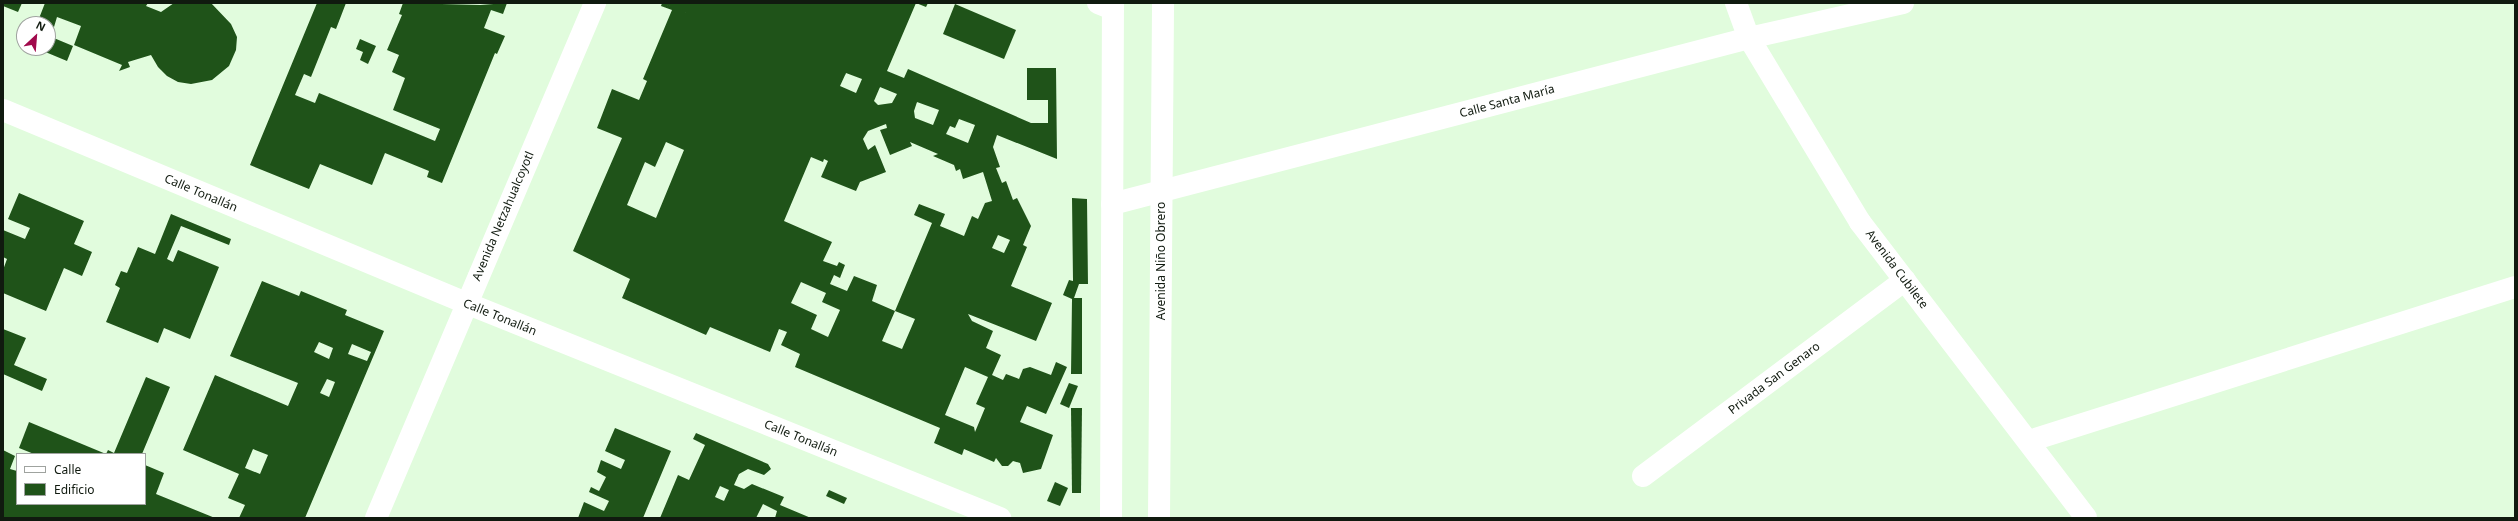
<!DOCTYPE html>
<html>
<head>
<meta charset="utf-8">
<style>
  body { margin:0 }
  #map { position:relative; width:2518px; height:521px; overflow:hidden; background:#e1fcdd; font-family:"Noto Sans",sans-serif }
  div>[style] { position:absolute }
  .building>* { inset:0; background:#1f5319 }
  .minor>* { height:22px; margin:-11px; padding:0 11px; transform-origin:11px; border-radius:11px; background:#fff }
  .major>* { height:22px; margin:-11px; padding:0 11px; transform-origin:11px; border-radius:11px; background:#fff }
  span { translate:-50% -50%; white-space:nowrap; text-align:center; line-height:1.15; -webkit-text-stroke:4px #fff; paint-order:stroke }
  .street-label { font-size:12px; color:#101a0f }
  .frame { position:absolute; inset:0; border:4px solid #101a0f; pointer-events:none }
  .legend { position:absolute; left:16px; top:453px; width:130px; height:52px; box-sizing:border-box; background:#fff; border:1px solid #9fa39f; margin:0; padding:5px 7px; list-style:none; font-size:12px; color:#101a0f }
  .legend li { display:flex; align-items:center; gap:8px; height:20px }
  .legend b { width:20px; border:1px solid #9fa39f }
  .north { position:absolute; left:16px; top:16px; width:40px; height:40px; box-sizing:border-box; background:#fff; border:1px solid #9fa39f; border-radius:50%; rotate:26deg; font-size:11px; font-weight:700; line-height:16px; text-align:center; color:#101a0f }
  .north::after { content:''; display:block; margin:auto; width:14px; height:18px; background:#a10a4c; clip-path:polygon(50% 0,100% 100%,50% 72%,0 100%) }
</style>
</head>
<body>
<div id="map">
  <div class="building">
    <div style="clip-path:polygon(3px 3px,22px 3px,18px 12px,3px 6px)"></div>
    <div style="clip-path:polygon(45px 3px,148px 3px,146px 6px,161px 12px,174px 3px,211px 3px,231px 24px,237px 37px,236px 50px,229px 66px,212px 80px,191px 84px,178px 82px,167px 76px,158px 67px,151px 55px,128px 62px,130px 67px,119px 71px,122px 65px,74px 45px,81px 26px,57px 17px,54px 27px,38px 21px)"></div>
    <div style="clip-path:polygon(317px 3px,346px 3px,336px 29px,331px 27px,311px 77px,304px 74px,295px 95px,315px 103px,319px 93px,435px 141px,440px 129px,393px 110px,405px 78px,392px 72px,399px 55px,387px 50px,402px 15px,399px 14px,403px 3px,480px 5px,507px 3px,503px 14px,491px 10px,484px 28px,505px 36px,497px 54px,495px 53px,442px 183px,427px 177px,429px 171px,385px 153px,372px 185px,320px 164px,309px 189px,250px 165px)"></div>
    <div style="clip-path:polygon(evenodd,662px 3px,928px 3px,926px 7px,916px 3px,887px 71px,904px 78px,908px 69px,1031px 123px,1048px 123px,1048px 100px,1027px 100px,1027px 68px,1056px 68px,1057px 159px,997px 135px,993px 147px,1000px 167px,996px 168px,1002px 183px,1006px 181px,1013px 200px,1017px 198px,1031px 226px,1023px 245px,1027px 247px,1011px 286px,1052px 303px,1036px 341px,968px 314px,972px 321px,993px 331px,986px 348px,1001px 355px,992px 375px,1003px 380px,1006px 374px,1019px 379px,1023px 369px,1030px 367px,1051px 375px,1056px 362px,1067px 367px,1046px 414px,1027px 406px,1020px 422px,1053px 435px,1041px 469px,1023px 473px,1020px 463px,1013px 461px,1008px 466px,1002px 466px,996px 458px,994px 462px,964px 449px,962px 455px,934px 443px,940px 428px,795px 367px,800px 354px,781px 345px,787px 332px,779px 329px,770px 352px,710px 327px,706px 335px,622px 298px,630px 279px,573px 251px,622px 138px,597px 128px,612px 89px,639px 100px,647px 81px,643px 79px,672px 10px,661px 6px,662px 3px,846px 73px,862px 79px,856px 93px,840px 86px,846px 73px,662px 3px,880px 87px,897px 94px,892px 103px,878px 105px,874px 101px,880px 87px,662px 3px,917px 102px,939px 110px,933px 125px,915px 118px,914px 111px,917px 102px,662px 3px,959px 119px,975px 125px,968px 143px,946px 134px,950px 126px,955px 128px,959px 119px,662px 3px,886px 124px,887px 128px,880px 130px,890px 155px,912px 146px,910px 142px,938px 154px,933px 156px,954px 165px,956px 171px,960px 169px,963px 179px,983px 172px,992px 201px,985px 203px,978px 219px,972px 216px,964px 236px,940px 226px,945px 214px,919px 204px,914px 215px,932px 223px,895px 311px,915px 319px,902px 349px,882px 341px,895px 311px,872px 301px,877px 285px,854px 276px,847px 291px,830px 284px,834px 275px,840px 278px,845px 265px,839px 262px,837px 266px,823px 261px,832px 242px,784px 221px,811px 157px,823px 162px,824px 159px,828px 161px,821px 177px,856px 191px,860px 182px,886px 172px,875px 145px,868px 150px,863px 139px,868px 131px,886px 124px,662px 3px,666px 142px,684px 150px,656px 218px,627px 205px,645px 162px,655px 167px,666px 142px,662px 3px,998px 235px,1010px 240px,1004px 253px,992px 248px,998px 235px,662px 3px,801px 282px,826px 293px,822px 302px,840px 310px,828px 337px,811px 329px,817px 315px,791px 303px,801px 282px,662px 3px,965px 367px,988px 377px,976px 404px,985px 408px,975px 432px,974px 427px,945px 415px,965px 367px)"></div>
    <div style="clip-path:polygon(955px 4px,1016px 30px,1004px 59px,943px 34px)"></div>
    <div style="clip-path:polygon(49px 36px,73px 46px,67px 61px,43px 51px,44px 48px,48px 48px)"></div>
    <div style="clip-path:polygon(360px 39px,376px 46px,368px 64px,360px 60px,363px 52px,356px 49px)"></div>
    <div style="clip-path:polygon(19px 193px,84px 221px,74px 244px,92px 252px,82px 276px,64px 268px,46px 311px,3px 293px,3px 270px,7px 259px,3px 257px,3px 230px,25px 239px,30px 228px,8px 219px)"></div>
    <div style="clip-path:polygon(1072px 198px,1087px 199px,1088px 284px,1079px 284px,1074px 298px,1082px 298px,1082px 374px,1071px 374px,1072px 299px,1063px 295px,1069px 280px,1073px 281px)"></div>
    <div style="clip-path:polygon(171px 214px,231px 239px,229px 245px,181px 226px,167px 259px,173px 262px,178px 250px,219px 267px,190px 339px,164px 328px,158px 343px,106px 322px,120px 288px,115px 285px,121px 271px,127px 273px,138px 247px,155px 254px)"></div>
    <div style="clip-path:polygon(evenodd,262px 281px,299px 296px,301px 291px,347px 310px,345px 315px,384px 331px,305px 518px,239px 518px,245px 505px,228px 498px,239px 474px,183px 450px,215px 375px,288px 406px,298px 383px,230px 356px,262px 281px,319px 342px,333px 348px,329px 359px,314px 352px,319px 342px,262px 281px,352px 344px,371px 352px,367px 361px,348px 354px,352px 344px,262px 281px,327px 379px,335px 382px,329px 397px,320px 393px,327px 379px,262px 281px,253px 449px,268px 455px,260px 474px,245px 468px,253px 449px)"></div>
    <div style="clip-path:polygon(3px 329px,26px 338px,14px 365px,47px 379px,42px 391px,3px 374px)"></div>
    <div style="clip-path:polygon(146px 377px,170px 387px,142px 454px,106px 454px,108px 450px,114px 453px)"></div>
    <div style="clip-path:polygon(1069px 383px,1078px 386px,1069px 408px,1060px 404px)"></div>
    <div style="clip-path:polygon(1071px 408px,1082px 408px,1081px 493px,1072px 493px)"></div>
    <div style="clip-path:polygon(29px 422px,106px 454px,34px 454px,19px 448px)"></div>
    <div style="clip-path:polygon(615px 428px,671px 451px,643px 518px,578px 518px,584px 502px,604px 511px,609px 501px,589px 492px,591px 487px,599px 491px,606px 477px,597px 472px,601px 460px,621px 469px,625px 460px,605px 451px)"></div>
    <div style="clip-path:polygon(evenodd,696px 433px,768px 464px,771px 469px,764px 475px,748px 469px,739px 474px,734px 485px,744px 489px,752px 484px,784px 497px,780px 505px,811px 518px,775px 518px,777px 511px,763px 504px,756px 518px,660px 518px,678px 475px,689px 480px,705px 445px,693px 439px,696px 433px,720px 486px,729px 490px,724px 501px,715px 497px,720px 486px)"></div>
    <div style="clip-path:polygon(3px 450px,15px 456px,10px 469px,17px 471px,17px 504px,145px 504px,145px 465px,164px 473px,156px 494px,215px 518px,3px 518px)"></div>
    <div style="clip-path:polygon(1055px 482px,1068px 488px,1060px 506px,1047px 501px)"></div>
    <div style="clip-path:polygon(829px 490px,847px 498px,844px 504px,826px 496px)"></div>
  </div>
  <div class="minor">
    <div style="left:1098px;top:3px;width:16px;rotate:22deg"></div>
    <div style="left:1736px;top:3px;width:37px;rotate:70deg"></div>
    <div style="left:1749px;top:38px;width:215px;rotate:58.9deg"></div>
    <div style="left:1860px;top:222px;width:372px;rotate:52.6deg"></div>
    <div style="left:3px;top:110px;width:502px;rotate:22.63deg"></div>
    <div style="left:466px;top:303px;width:576px;rotate:21.93deg"></div>
    <div style="left:1112px;top:204px;width:658px;rotate:-14.61deg"></div>
    <div style="left:1749px;top:38px;width:158px;rotate:-12.8deg"></div>
    <div style="left:2029px;top:441px;width:510px;rotate:-17.58deg"></div>
    <div style="left:1643px;top:476px;width:327px;rotate:-36.8deg"></div>
    <div style="left:376px;top:518px;width:560px;rotate:-66.96deg"></div>
  </div>
  <div class="major">
    <div style="left:1111px;top:518px;width:515px;rotate:-89.78deg"></div>
    <div style="left:1159px;top:518px;width:515px;rotate:-89.55deg"></div>
  </div>
  <div class="street-label">
    <span style="left:1507px;top:101px;rotate:-15deg">Calle Santa María</span>
    <span style="left:201px;top:193px;rotate:23deg">Calle Tonallán</span>
    <span style="left:503px;top:216px;rotate:-67deg">Avenida Netzahualcoyotl</span>
    <span style="left:1161px;top:261px;rotate:-90deg">Avenida Niño Obrero</span>
    <span style="left:1897px;top:269px;rotate:53deg">Avenida Cubilete</span>
    <span style="left:500px;top:317px;rotate:22deg">Calle Tonallán</span>
    <span style="left:1774px;top:378px;rotate:-37deg">Privada San Genaro</span>
    <span style="left:801px;top:438px;rotate:22deg">Calle Tonallán</span>
  </div>
  <div class="frame"></div>
  <ul class="legend">
  <li><b style="height:5px;background:#fff"></b>Calle</li>
  <li><b style="height:11px;background:#1f5319"></b>Edificio</li>
  </ul>
  <div class="north">N</div>
</div>
</body>
</html>
